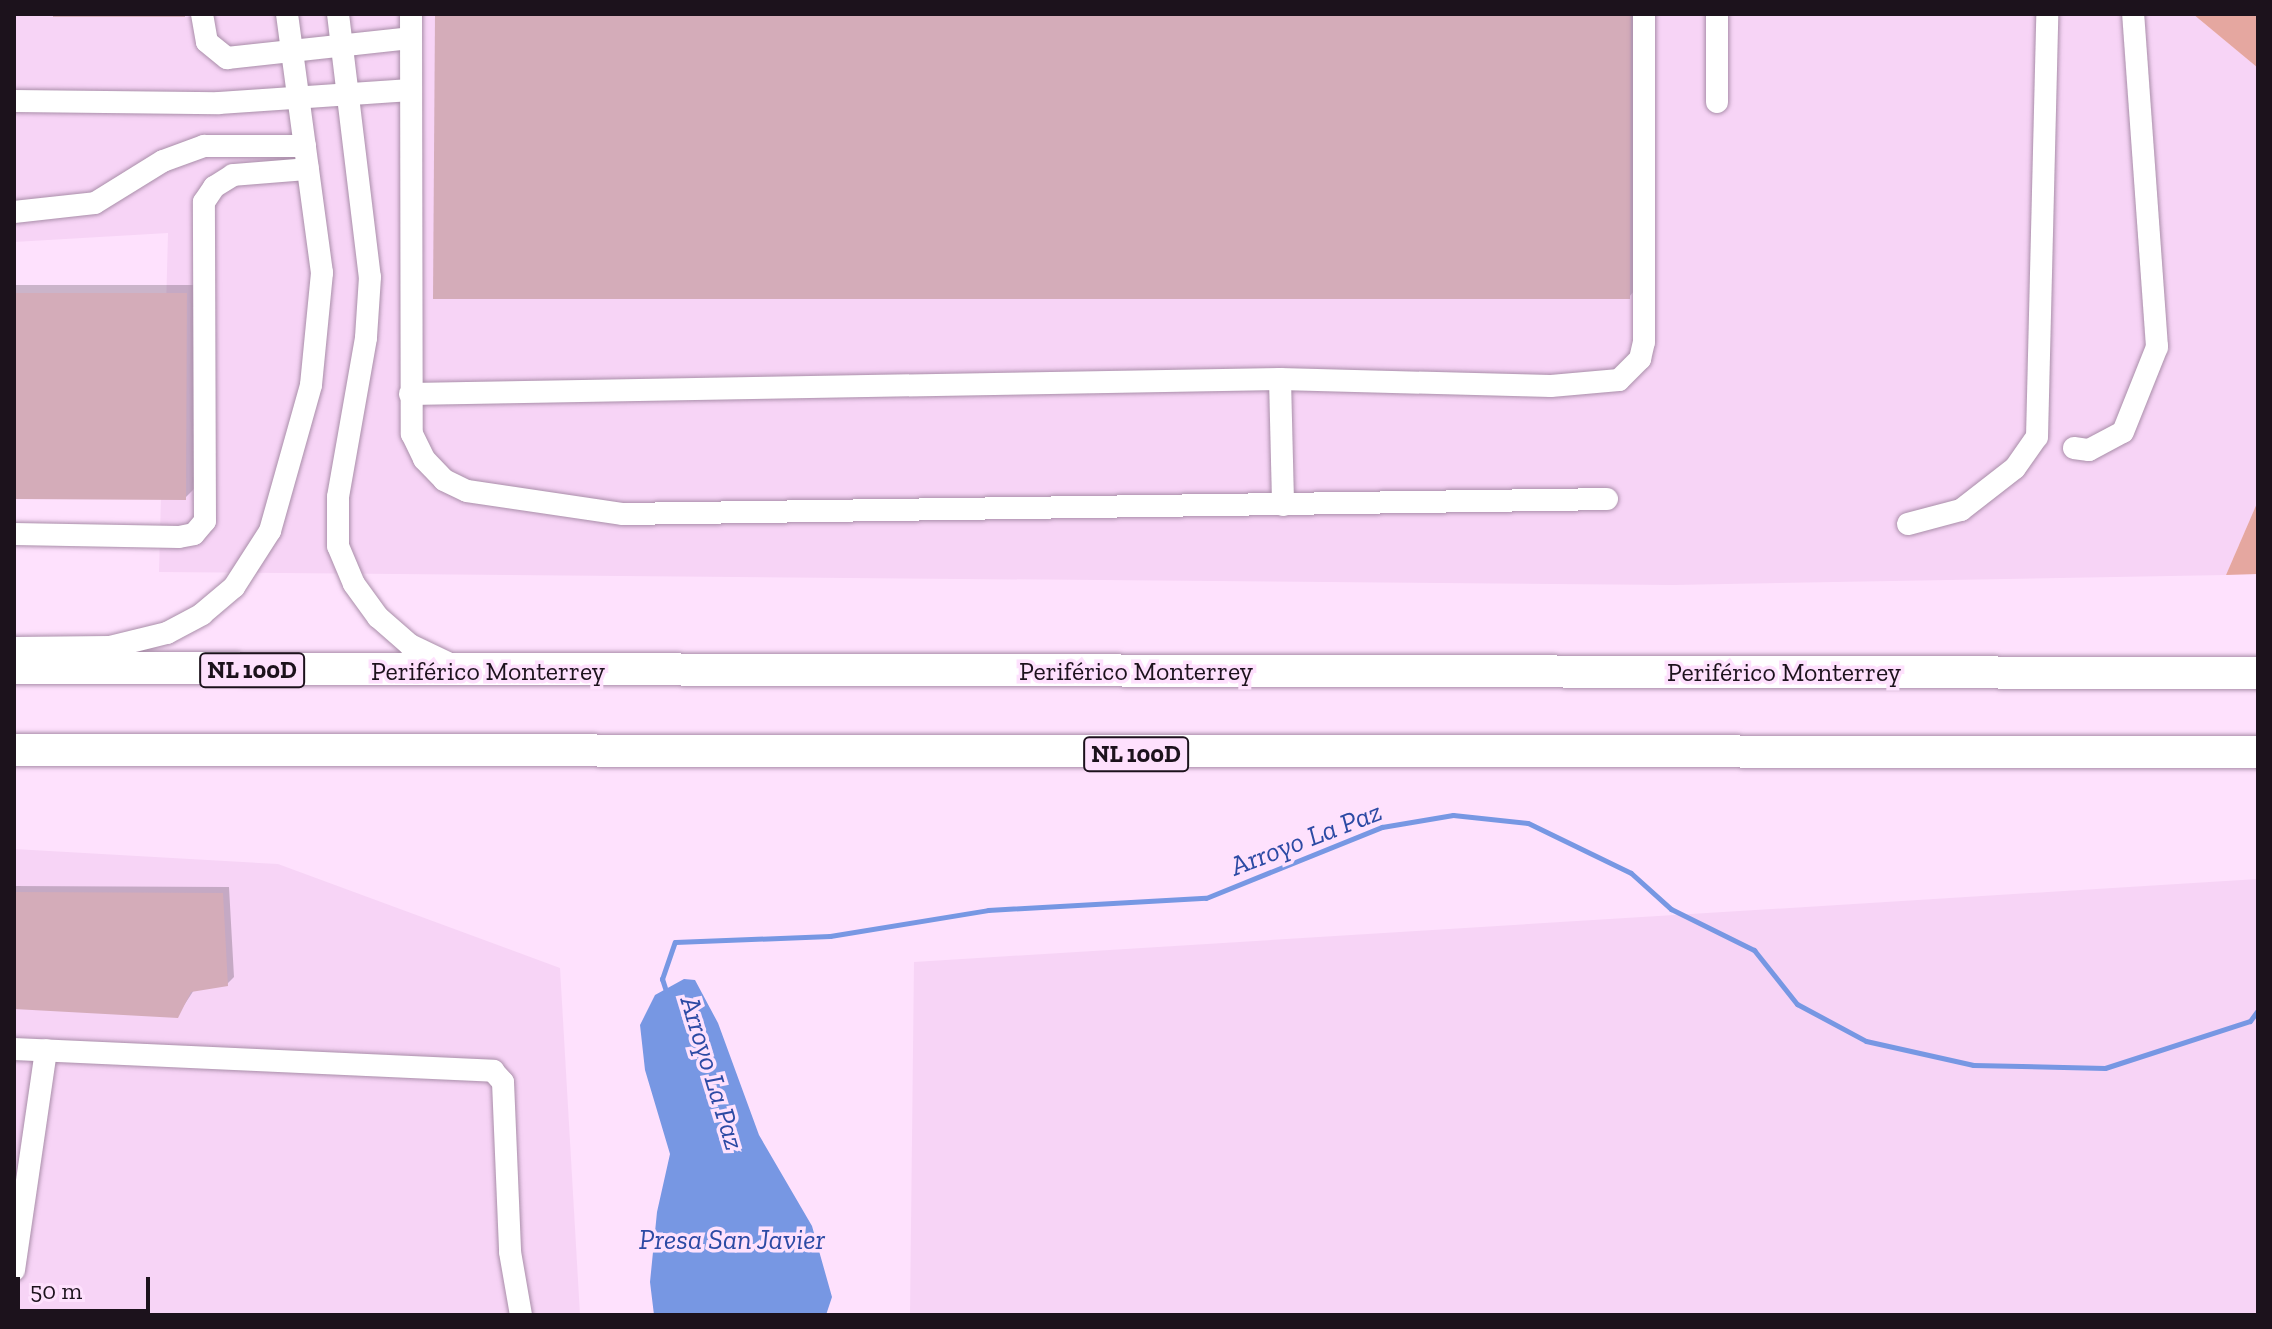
<!DOCTYPE html>
<html>
<head>
<meta charset="utf-8">
<style>
  body { margin:0 }
  #map { position:relative; width:2272px; height:1329px; overflow:hidden; background:#fee1fd; font-family:"Zilla Slab",serif }
  div>[style] { position:absolute }
  .built>* { inset:0; background:#f7d4f6 }
  .green>* { inset:0; background:#e5a7a0 }
  .water>* { inset:0; background:#7797e3 }
  .shadow>* { inset:0; background:#0003 }
  .stream>* { height:5px; margin:-2.5px; padding:0 2.5px; transform-origin:2.5px; border-radius:2.5px; background:#7797e3 }
  .building>* { inset:0; background:#d4acb9 }
  .roads { filter:drop-shadow(0 0 2px #a98ea9) drop-shadow(0 0 2px #a98ea9) }
  .minor>* { height:22px; margin:-11px; padding:0 11px; transform-origin:11px; border-radius:11px; background:#fff }
  .highway>* { height:32px; margin:-16px; padding:0 16px; transform-origin:16px; border-radius:16px; background:#fff }
  span { translate:-50% -50%; white-space:nowrap; text-align:center; line-height:1.15; -webkit-text-stroke:7px #fee1fd; paint-order:stroke }
  .shield-label span { padding:2px 6px; background:#fee1fd; border:2px solid; border-radius:6px; -webkit-text-stroke-width:0 }
  .shield-label { font-size:24px; color:#1c121c; font-weight:700 }
  .street-label { font-size:26px; color:#1c121c }
  .water-label { font-size:28px; color:#2c4aa4; font-style:italic }
  .frame { position:absolute; inset:0; border:16px solid #1c121c; pointer-events:none }
  .scale { position:absolute; left:16px; top:1277px; width:134px; height:36px; box-sizing:border-box; border:4px solid #1c121c; border-top:0; padding-left:10px; font-size:24px; line-height:28px; white-space:nowrap; color:#1c121c; -webkit-text-stroke:6px #fee1fd; paint-order:stroke }
</style>
</head>
<body>
<div id="map">
  <div class="built">
    <div style="clip-path:polygon(14px 14px,2193px 14px,2258px 68px,2258px 501px,2226px 575px,1673px 585px,159px 572px,168px 233px,14px 242px)"></div>
    <div style="clip-path:polygon(14px 849px,278px 864px,560px 968px,580px 1315px,14px 1315px)"></div>
    <div style="clip-path:polygon(2258px 879px,2258px 1315px,910px 1315px,914px 962px)"></div>
  </div>
  <div class="green">
    <div style="clip-path:polygon(2193px 14px,2258px 14px,2258px 68px)"></div>
    <div style="clip-path:polygon(2258px 501px,2258px 574px,2226px 575px)"></div>
  </div>
  <div class="water">
    <div style="clip-path:polygon(684px 979px,695px 980px,718px 1023px,759px 1135px,812px 1226px,832px 1297px,826px 1315px,654px 1315px,650px 1282px,657px 1212px,670px 1154px,645px 1070px,640px 1025px,655px 995px)"></div>
  </div>
  <div class="shadow">
    <div style="clip-path:polygon(437px 14px,1637px 14px,1635px 290px,1629px 297px)"></div>
    <div style="clip-path:polygon(14px 285px,196px 285px,194px 489px,185px 498px,14px 497px)"></div>
    <div style="clip-path:polygon(14px 886px,229px 887px,234px 977px,227px 984px,194px 990px,177px 1016px,14px 1007px)"></div>
  </div>
  <div class="stream">
    <div style="left:666px;top:991px;width:13px;rotate:-108deg"></div>
    <div style="left:662px;top:979px;width:39px;rotate:-71deg"></div>
    <div style="left:675px;top:942px;width:155px;rotate:-2.2deg"></div>
    <div style="left:830px;top:936px;width:160px;rotate:-9.3deg"></div>
    <div style="left:988px;top:910px;width:218px;rotate:-3.2deg"></div>
    <div style="left:1206px;top:898px;width:190px;rotate:-22deg"></div>
    <div style="left:1382px;top:827px;width:72px;rotate:-9.6deg"></div>
    <div style="left:1453px;top:815px;width:75px;rotate:6.1deg"></div>
    <div style="left:1528px;top:823px;width:114px;rotate:25.9deg"></div>
    <div style="left:1631px;top:873px;width:54px;rotate:42deg"></div>
    <div style="left:1671px;top:909px;width:93px;rotate:26.3deg"></div>
    <div style="left:1754px;top:950px;width:69px;rotate:51.5deg"></div>
    <div style="left:1797px;top:1004px;width:78px;rotate:28.2deg"></div>
    <div style="left:1866px;top:1041px;width:110px;rotate:12.6deg"></div>
    <div style="left:1973px;top:1065px;width:132px;rotate:1.3deg"></div>
    <div style="left:2105px;top:1068px;width:152px;rotate:-18deg"></div>
    <div style="left:2250px;top:1021px;width:14px;rotate:-54deg"></div>
  </div>
  <div class="building">
    <div style="clip-path:polygon(53px 14px,185px 14px,185px 17px,53px 17px)"></div>
    <div style="clip-path:polygon(435px 14px,1631px 14px,1630px 299px,433px 299px)"></div>
    <div style="clip-path:polygon(14px 293px,187px 293px,186px 500px,14px 499px)"></div>
    <div style="clip-path:polygon(14px 892px,223px 893px,228px 986px,191px 992px,178px 1018px,14px 1009px)"></div>
  </div>
  <div class="roads">
    <div class="minor">
      <div style="left:202px;top:14px;width:28px;rotate:80deg"></div>
      <div style="left:207px;top:42px;width:26px;rotate:39deg"></div>
      <div style="left:227px;top:58px;width:184px;rotate:-6.2deg"></div>
      <div style="left:338px;top:14px;width:265px;rotate:83.1deg"></div>
      <div style="left:370px;top:277px;width:61px;rotate:93.8deg"></div>
      <div style="left:366px;top:338px;width:161px;rotate:100deg"></div>
      <div style="left:338px;top:497px;width:49px;rotate:90deg"></div>
      <div style="left:338px;top:546px;width:41px;rotate:67.2deg"></div>
      <div style="left:354px;top:584px;width:41px;rotate:54deg"></div>
      <div style="left:378px;top:617px;width:43px;rotate:41.2deg"></div>
      <div style="left:410px;top:645px;width:44px;rotate:25.4deg"></div>
      <div style="left:411px;top:14px;width:420px;rotate:89.9deg"></div>
      <div style="left:412px;top:434px;width:28px;rotate:64deg"></div>
      <div style="left:424px;top:459px;width:29px;rotate:46deg"></div>
      <div style="left:444px;top:480px;width:25px;rotate:26deg"></div>
      <div style="left:467px;top:491px;width:158px;rotate:8.4deg"></div>
      <div style="left:623px;top:514px;width:984px;rotate:-0.87deg"></div>
      <div style="left:14px;top:101px;width:205px;rotate:0.6deg"></div>
      <div style="left:219px;top:103px;width:192px;rotate:-3.9deg"></div>
      <div style="left:1717px;top:102px;width:88px;rotate:-90deg"></div>
      <div style="left:14px;top:212px;width:81px;rotate:-6.3deg"></div>
      <div style="left:95px;top:203px;width:80px;rotate:-31.7deg"></div>
      <div style="left:163px;top:161px;width:44px;rotate:-20.1deg"></div>
      <div style="left:204px;top:146px;width:101px"></div>
      <div style="left:1280px;top:379px;width:126px;rotate:88.6deg"></div>
      <div style="left:410px;top:394px;width:870px;rotate:-0.99deg"></div>
      <div style="left:1280px;top:379px;width:271px;rotate:1.5deg"></div>
      <div style="left:1551px;top:386px;width:68px;rotate:-5deg"></div>
      <div style="left:1619px;top:380px;width:30px;rotate:-45deg"></div>
      <div style="left:1640px;top:359px;width:17px;rotate:-77deg"></div>
      <div style="left:1644px;top:342px;width:328px;rotate:-90deg"></div>
      <div style="left:2074px;top:448px;width:15px;rotate:8deg"></div>
      <div style="left:2089px;top:450px;width:38px;rotate:-28deg"></div>
      <div style="left:2123px;top:432px;width:92px;rotate:-68.2deg"></div>
      <div style="left:2157px;top:347px;width:334px;rotate:-94.1deg"></div>
      <div style="left:1908px;top:524px;width:55px;rotate:-14.8deg"></div>
      <div style="left:1961px;top:510px;width:68px;rotate:-37.9deg"></div>
      <div style="left:2015px;top:468px;width:38px;rotate:-55deg"></div>
      <div style="left:2037px;top:437px;width:423px;rotate:-88.6deg"></div>
      <div style="left:14px;top:534px;width:165px;rotate:1deg"></div>
      <div style="left:179px;top:537px;width:15px;rotate:-11deg"></div>
      <div style="left:194px;top:534px;width:17px;rotate:-50deg"></div>
      <div style="left:205px;top:521px;width:319px;rotate:-90.2deg"></div>
      <div style="left:204px;top:202px;width:18px;rotate:-56deg"></div>
      <div style="left:214px;top:187px;width:22px;rotate:-32deg"></div>
      <div style="left:233px;top:175px;width:75px;rotate:-4.6deg"></div>
      <div style="left:14px;top:648px;width:96px;rotate:-0.6deg"></div>
      <div style="left:110px;top:647px;width:59px;rotate:-13.8deg"></div>
      <div style="left:167px;top:633px;width:40px;rotate:-28deg"></div>
      <div style="left:202px;top:614px;width:42px;rotate:-40.2deg"></div>
      <div style="left:234px;top:587px;width:67px;rotate:-57.3deg"></div>
      <div style="left:270px;top:531px;width:152px;rotate:-74.3deg"></div>
      <div style="left:311px;top:385px;width:113px;rotate:-84.4deg"></div>
      <div style="left:322px;top:273px;width:261px;rotate:-97.7deg"></div>
      <div style="left:14px;top:1049px;width:480px;rotate:2.6deg"></div>
      <div style="left:493px;top:1071px;width:15px;rotate:48deg"></div>
      <div style="left:503px;top:1082px;width:170px;rotate:87.6deg"></div>
      <div style="left:510px;top:1252px;width:64px;rotate:80.1deg"></div>
      <div style="left:14px;top:1270px;width:222px;rotate:-81.7deg"></div>
    </div>
    <div class="highway">
      <div style="left:14px;top:668px;width:2244px;rotate:0.13deg"></div>
      <div style="left:14px;top:750px;width:2244px;rotate:0.05deg"></div>
    </div>
  </div>
  <div class="shield-label">
    <span style="left:252px;top:670px">NL 100D</span>
    <span style="left:1136px;top:754px">NL 100D</span>
  </div>
  <div class="street-label">
    <span style="left:488px;top:672px">Periférico Monterrey</span>
    <span style="left:1136px;top:672px">Periférico Monterrey</span>
    <span style="left:1784px;top:673px">Periférico Monterrey</span>
  </div>
  <div class="water-label">
    <span style="left:1306px;top:839px;rotate:-21deg">Arroyo La Paz</span>
    <span style="left:712px;top:1073px;rotate:73deg">Arroyo La Paz</span>
    <span style="left:732px;top:1240px">Presa San Javier</span>
  </div>
  <div class="frame"></div>
  <div class="scale">50 m</div>
</div>
</body>
</html>
